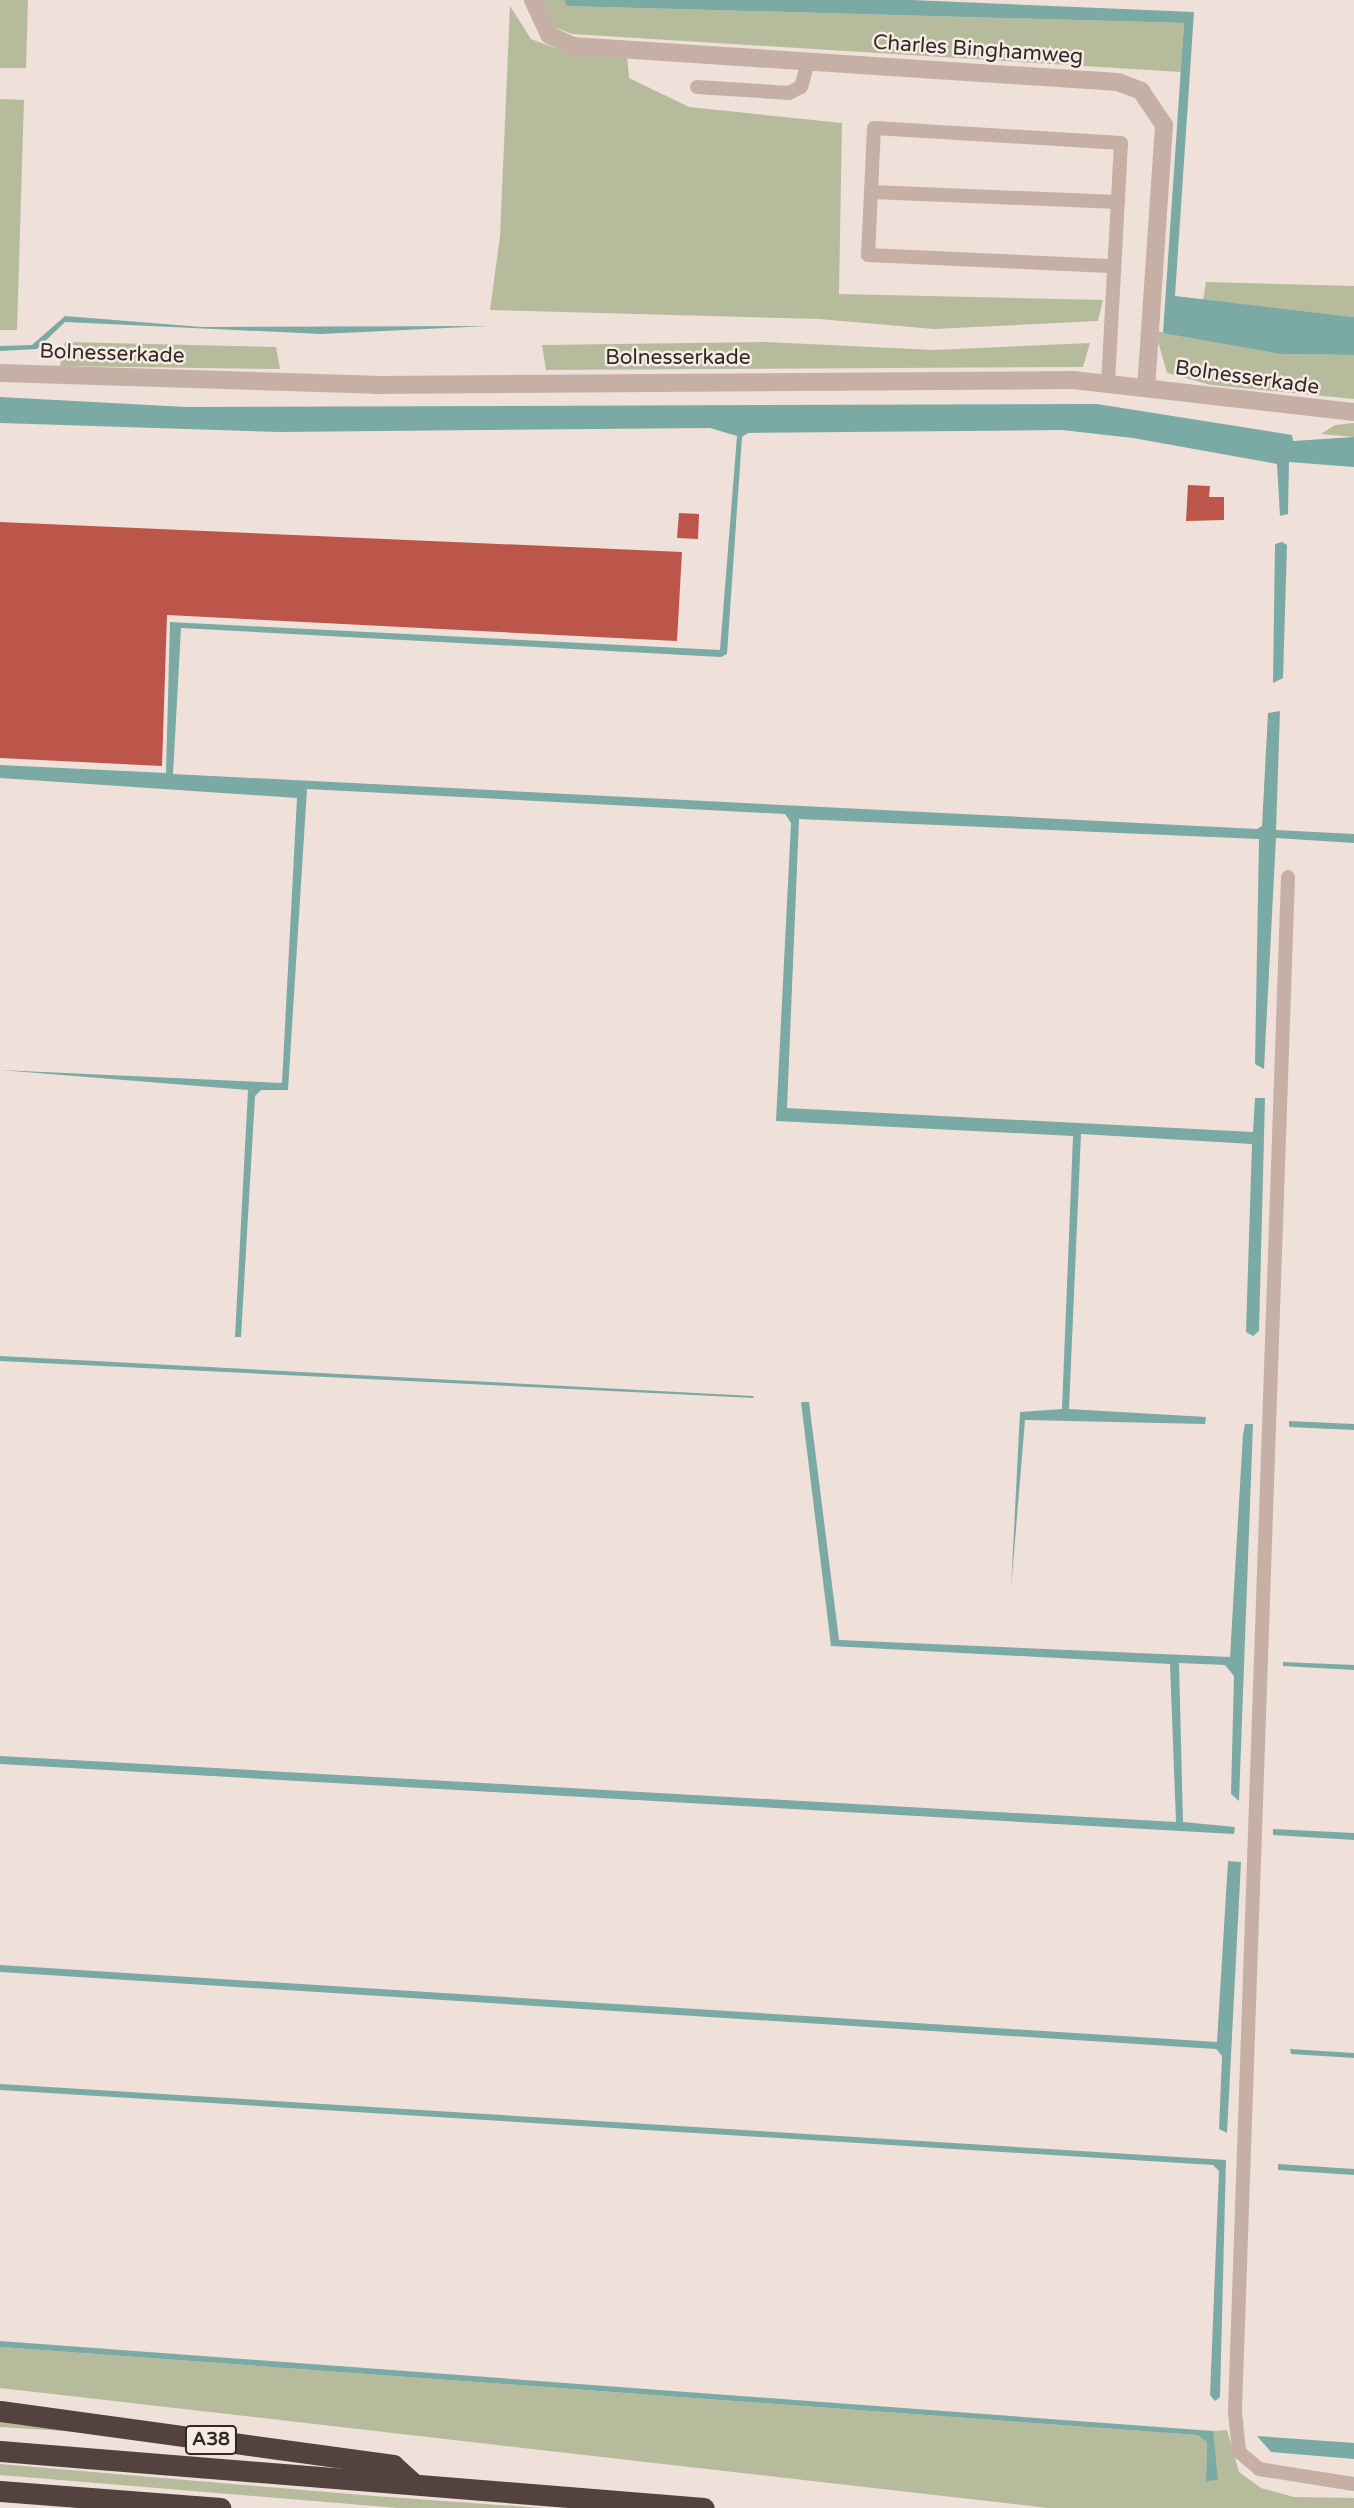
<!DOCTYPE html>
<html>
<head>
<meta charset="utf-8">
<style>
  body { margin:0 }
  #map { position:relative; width:1354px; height:2508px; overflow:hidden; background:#efe1d9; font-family:"Varela Round",sans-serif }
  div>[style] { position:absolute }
  .green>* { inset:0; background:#b6bc9b }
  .water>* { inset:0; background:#7ba9a4 }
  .building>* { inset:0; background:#bc554a }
  .service>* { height:14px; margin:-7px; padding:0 7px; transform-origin:7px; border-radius:7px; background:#c6b0a6 }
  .minor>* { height:18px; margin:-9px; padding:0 9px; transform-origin:9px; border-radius:9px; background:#c6b0a6 }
  .motorway>* { height:21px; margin:-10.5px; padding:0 10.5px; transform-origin:10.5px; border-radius:10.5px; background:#53423e }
  span { translate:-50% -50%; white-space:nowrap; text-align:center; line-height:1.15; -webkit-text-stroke:5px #f7ece5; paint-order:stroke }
  .shield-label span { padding:2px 5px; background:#f7ece5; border:2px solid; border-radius:5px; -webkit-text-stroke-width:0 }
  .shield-label { font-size:19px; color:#322826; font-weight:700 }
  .street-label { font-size:21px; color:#322826 }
</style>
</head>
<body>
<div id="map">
  <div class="green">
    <div style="clip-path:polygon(0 0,28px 0,26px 68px,0 68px)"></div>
    <div style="clip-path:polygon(543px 0,564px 0,568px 6px,1184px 23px,1181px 72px,572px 34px,554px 27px)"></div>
    <div style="clip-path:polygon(510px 6px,531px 39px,563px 51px,627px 55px,629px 78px,689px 107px,842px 123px,839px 294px,1103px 300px,1098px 321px,934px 329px,819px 319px,490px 310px,500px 236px)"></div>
    <div style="clip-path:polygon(0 99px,24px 100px,17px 330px,0 330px)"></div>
    <div style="clip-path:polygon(1206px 282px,1354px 286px,1354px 317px,1203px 300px)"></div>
    <div style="clip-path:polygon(1155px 331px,1280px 354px,1354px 355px,1354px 399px,1211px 385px,1167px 373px)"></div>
    <div style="clip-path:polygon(65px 342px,276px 347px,280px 369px,60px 366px)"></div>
    <div style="clip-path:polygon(766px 342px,934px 350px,1090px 343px,1083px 367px,546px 370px,542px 345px)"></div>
    <div style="clip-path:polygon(1354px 423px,1354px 437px,1321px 434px,1335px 425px)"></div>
    <div style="clip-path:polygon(0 2347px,1197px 2435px,1207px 2442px,1206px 2481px,1213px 2431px,1227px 2430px,1239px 2472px,1261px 2488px,1294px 2497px,1354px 2498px,1354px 2508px,1048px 2508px,0 2388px)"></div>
    <div style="clip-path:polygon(0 2418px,80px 2432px,0 2427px)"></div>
    <div style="clip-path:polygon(0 2464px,374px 2496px,542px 2508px,398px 2508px,0 2475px)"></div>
  </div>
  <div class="water">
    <div style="clip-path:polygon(564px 0,911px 0,1194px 12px,1175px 296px,1354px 317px,1354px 355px,1280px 354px,1163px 333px,1184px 23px,567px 6px)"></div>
    <div style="clip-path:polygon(65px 316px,202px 327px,488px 326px,321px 334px,65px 322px,37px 349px,0 351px,0 346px,32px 345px)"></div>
    <div style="clip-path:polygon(0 397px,186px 407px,1097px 404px,1292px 435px,1293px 441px,1354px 437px,1354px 467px,1289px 462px,1288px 514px,1280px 516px,1277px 464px,1133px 438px,1062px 430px,748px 433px,742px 437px,727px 654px,721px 657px,181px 628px,173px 774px,1257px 829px,1262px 826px,1268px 713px,1280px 711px,1276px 830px,1354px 834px,1354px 843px,1276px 838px,1264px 1069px,1255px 1064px,1259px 839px,799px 819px,787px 1108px,1253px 1132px,1255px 1098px,1265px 1098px,1259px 1331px,1253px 1336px,1246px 1332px,1252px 1144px,1081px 1134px,1069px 1409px,1206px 1417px,1205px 1424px,1025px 1420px,1011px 1589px,1020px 1412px,1062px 1409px,1073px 1136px,776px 1121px,791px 823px,785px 814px,307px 789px,288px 1090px,261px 1090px,255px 1096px,241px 1337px,235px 1337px,248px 1090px,0 1070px,282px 1083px,297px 798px,0 778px,0 765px,166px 773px,170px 622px,720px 650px,737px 436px,710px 428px,279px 432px,0 423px)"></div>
    <div style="clip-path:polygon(1282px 542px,1287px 545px,1283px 678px,1273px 683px,1275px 544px)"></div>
    <div style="clip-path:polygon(0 1356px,753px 1396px,754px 1398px,0 1361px)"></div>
    <div style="clip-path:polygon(801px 1402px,809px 1402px,839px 1640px,1230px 1657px,1243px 1434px,1245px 1424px,1253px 1424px,1239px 1801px,1231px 1794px,1234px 1676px,1225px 1665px,1179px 1663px,1183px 1822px,1235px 1827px,1234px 1834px,0 1764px,0 1756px,1176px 1822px,1170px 1664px,831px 1646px)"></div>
    <div style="clip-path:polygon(1289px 1421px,1354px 1424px,1354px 1430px,1289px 1427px)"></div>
    <div style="clip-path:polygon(1283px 1662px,1354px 1665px,1354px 1670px,1283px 1666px)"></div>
    <div style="clip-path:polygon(1273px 1829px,1354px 1833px,1354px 1840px,1273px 1835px)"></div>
    <div style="clip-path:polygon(1228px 1861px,1241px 1862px,1227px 2133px,1219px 2129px,1222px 2056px,1216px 2049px,0 1972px,0 1965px,1217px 2042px)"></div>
    <div style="clip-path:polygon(1290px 2049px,1354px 2053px,1354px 2058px,1291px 2054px)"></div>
    <div style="clip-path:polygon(0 2084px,1226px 2160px,1220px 2397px,1215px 2401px,1210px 2395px,1219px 2171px,1213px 2165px,0 2090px)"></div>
    <div style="clip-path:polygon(1278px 2164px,1354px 2169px,1354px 2175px,1278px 2170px)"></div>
    <div style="clip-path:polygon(0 2341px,1213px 2431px,1218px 2480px,1206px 2481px,1207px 2442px,1197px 2435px,0 2347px)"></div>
    <div style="clip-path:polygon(1257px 2436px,1354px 2443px,1354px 2459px,1271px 2452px)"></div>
  </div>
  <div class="building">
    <div style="clip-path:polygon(1188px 485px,1210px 486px,1209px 497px,1224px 497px,1224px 520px,1186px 521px)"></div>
    <div style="clip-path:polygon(679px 513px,699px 514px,698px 539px,677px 538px)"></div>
    <div style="clip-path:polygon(0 522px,682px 552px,677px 641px,167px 615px,162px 766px,0 758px)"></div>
  </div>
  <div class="service">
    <div style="left:697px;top:87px;width:92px;rotate:3.7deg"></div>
    <div style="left:789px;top:93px;width:13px;rotate:-27deg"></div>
    <div style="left:801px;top:87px;width:26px;rotate:-74deg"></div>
    <div style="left:871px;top:192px;width:247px;rotate:2.3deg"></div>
    <div style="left:1108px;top:383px;width:240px;rotate:-86.9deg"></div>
    <div style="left:1121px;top:143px;width:247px;rotate:-176.5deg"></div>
    <div style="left:874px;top:128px;width:127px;rotate:92.7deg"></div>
    <div style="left:868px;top:255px;width:246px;rotate:2.6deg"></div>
    <div style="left:1288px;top:877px;width:1536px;rotate:91.98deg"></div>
    <div style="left:1235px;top:2412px;width:40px;rotate:84.3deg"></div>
    <div style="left:1239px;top:2452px;width:26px;rotate:40deg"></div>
    <div style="left:1259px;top:2469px;width:96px;rotate:9deg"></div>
  </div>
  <div class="minor">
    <div style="left:533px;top:0;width:38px;rotate:65deg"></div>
    <div style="left:549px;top:35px;width:26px;rotate:25deg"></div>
    <div style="left:573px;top:46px;width:546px;rotate:3.78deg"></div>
    <div style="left:1118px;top:82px;width:25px;rotate:21deg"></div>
    <div style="left:1141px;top:91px;width:41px;rotate:55.9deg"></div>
    <div style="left:1164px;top:125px;width:263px;rotate:93.9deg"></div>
    <div style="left:0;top:373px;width:375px;rotate:1.8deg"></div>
    <div style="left:375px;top:385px;width:698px;rotate:-0.41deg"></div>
    <div style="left:1073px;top:380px;width:283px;rotate:6.5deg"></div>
  </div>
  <div class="motorway">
    <div style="left:0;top:2411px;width:397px;rotate:7.8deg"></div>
    <div style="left:393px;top:2465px;width:28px;rotate:42deg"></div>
    <div style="left:0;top:2451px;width:706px;rotate:4.63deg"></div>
    <div style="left:0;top:2491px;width:221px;rotate:4.4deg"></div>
  </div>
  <div class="shield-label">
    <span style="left:211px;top:2440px">A38</span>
  </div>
  <div class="street-label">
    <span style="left:978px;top:50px;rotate:4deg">Charles Binghamweg</span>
    <span style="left:112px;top:354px;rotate:2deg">Bolnesserkade</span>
    <span style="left:678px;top:358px">Bolnesserkade</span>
    <span style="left:1247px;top:378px;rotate:8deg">Bolnesserkade</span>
  </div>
</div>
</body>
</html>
